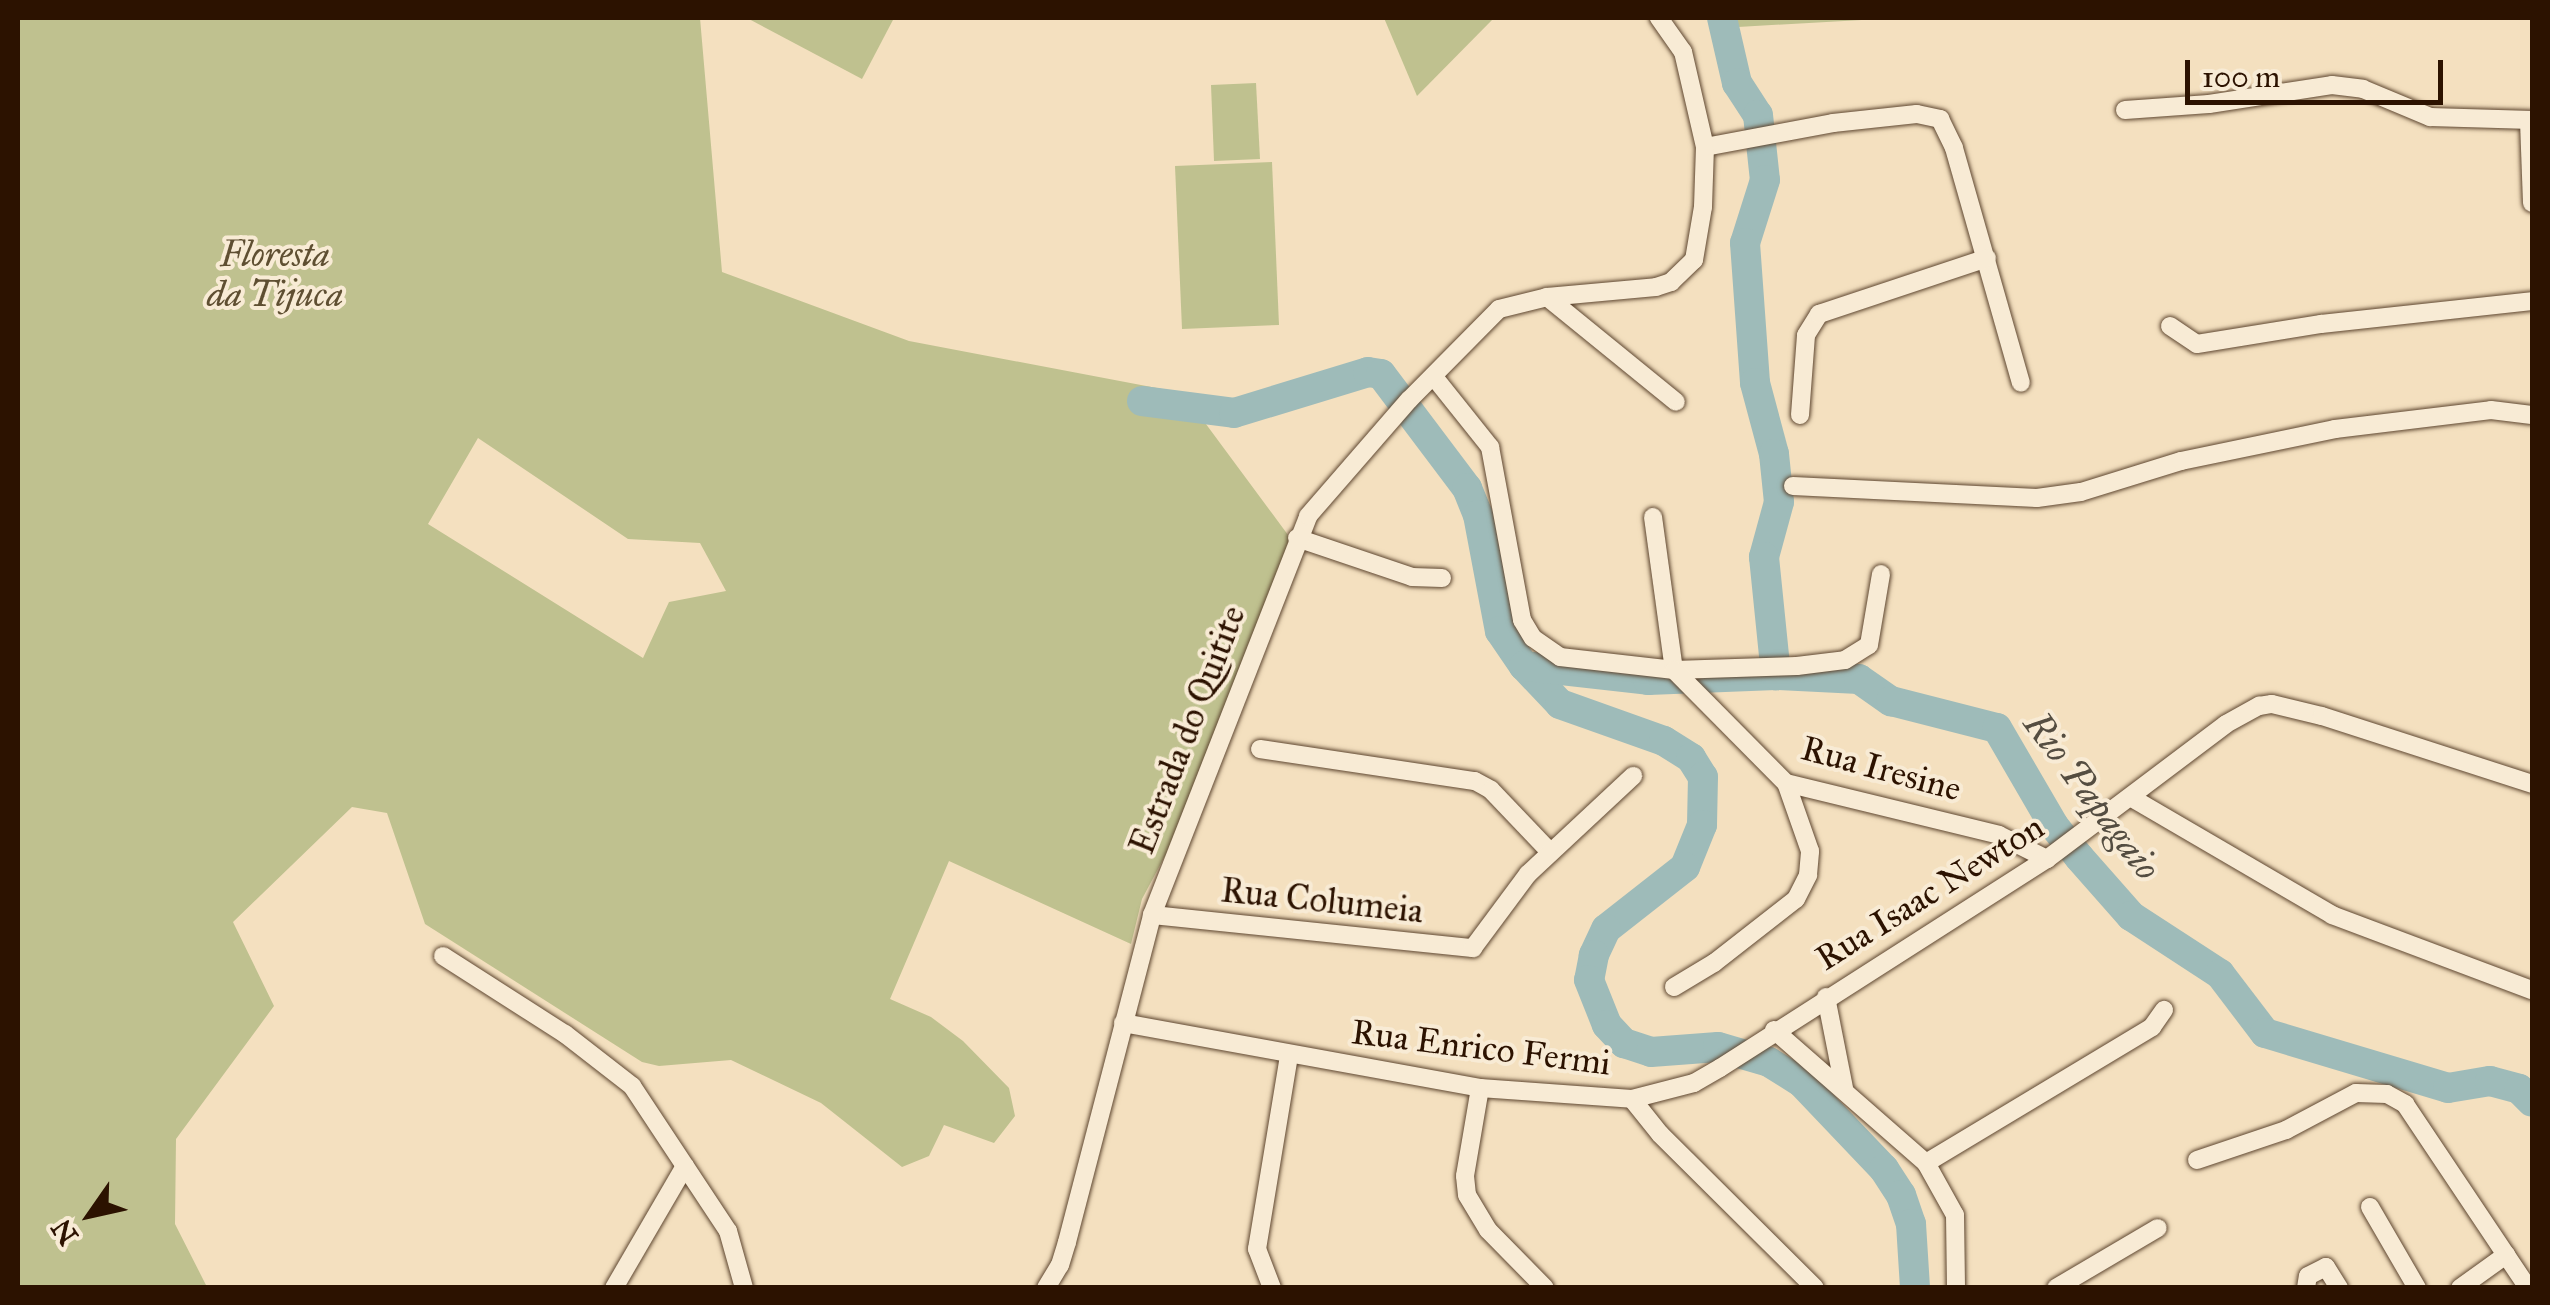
<!DOCTYPE html>
<html>
<head>
<meta charset="utf-8">
<style>
  body { margin:0 }
  #map { position:relative; width:2550px; height:1305px; overflow:hidden; background:#f4e0bf; font-family:"IM FELL Great Primer",serif }
  div>[style] { position:absolute }
  .green>* { inset:0; background:#bfc18f }
  .river>* { height:30px; margin:-15px; padding:0 15px; transform-origin:15px; border-radius:15px; background:#9ebbb9 }
  .roads { filter:drop-shadow(0 0 2px #5e4630) drop-shadow(0 0 2px #5e4630) }
  .street>* { height:18px; margin:-9px; padding:0 9px; transform-origin:9px; border-radius:9px; background:#f8ebd5 }
  span { translate:-50% -50%; white-space:nowrap; text-align:center; line-height:1.15; -webkit-text-stroke:8px #f8ebd5; paint-order:stroke }
  .park-label { font-size:35px; color:#5f4f32; font-style:italic }
  .street-label { font-size:35px; color:#2c1200 }
  .water-label { font-size:38px; color:#544d41; font-style:italic }
  .frame { position:absolute; inset:0; border:20px solid #2c1200; pointer-events:none }
  .north { position:absolute; left:40px; top:1165px; width:100px; height:100px; -webkit-text-stroke:8px #f8ebd5; paint-order:stroke; rotate:236deg; font-size:28px; font-weight:700; line-height:40px; text-align:center; color:#2c1200 }
  .north::after { content:''; display:block; margin:auto; width:35px; height:45px; background:#2c1200; clip-path:polygon(50% 0,100% 100%,50% 72%,0 100%) }
  .scale { position:absolute; left:2185px; top:60px; width:258px; height:45px; box-sizing:border-box; border:5px solid #2c1200; border-top:0; padding-left:12px; font-size:30px; line-height:35px; white-space:nowrap; color:#2c1200; -webkit-text-stroke:8px #f8ebd5; paint-order:stroke }
</style>
</head>
<body>
<div id="map">
  <div class="green">
    <div style="clip-path:polygon(evenodd,18px 18px,700px 18px,722px 272px,909px 341px,1183px 393px,1291px 539px,1166px 854px,1142px 899px,1131px 944px,949px 861px,890px 999px,931px 1017px,963px 1041px,1009px 1088px,1015px 1116px,994px 1143px,944px 1125px,929px 1156px,902px 1167px,821px 1103px,731px 1060px,659px 1066px,642px 1062px,425px 924px,387px 813px,352px 807px,233px 922px,274px 1006px,176px 1139px,175px 1224px,207px 1287px,18px 1287px,18px 18px,478px 438px,628px 539px,700px 543px,726px 591px,669px 602px,643px 658px,428px 524px,478px 438px)"></div>
    <div style="clip-path:polygon(747px 18px,894px 18px,862px 79px)"></div>
    <div style="clip-path:polygon(1384px 18px,1494px 18px,1417px 96px)"></div>
    <div style="clip-path:polygon(1730px 18px,1897px 18px,1738px 27px)"></div>
    <div style="clip-path:polygon(1256px 83px,1260px 159px,1214px 161px,1211px 85px)"></div>
    <div style="clip-path:polygon(1272px 162px,1279px 325px,1182px 329px,1175px 166px)"></div>
  </div>
  <div class="river">
    <div style="left:1722px;top:18px;width:67px;rotate:77deg"></div>
    <div style="left:1737px;top:83px;width:38px;rotate:57deg"></div>
    <div style="left:1758px;top:115px;width:65px;rotate:83.9deg"></div>
    <div style="left:1765px;top:180px;width:66px;rotate:107.6deg"></div>
    <div style="left:1745px;top:243px;width:140px;rotate:85.9deg"></div>
    <div style="left:1755px;top:383px;width:73px;rotate:75deg"></div>
    <div style="left:1774px;top:454px;width:48px;rotate:84.1deg"></div>
    <div style="left:1779px;top:502px;width:57px;rotate:105.3deg"></div>
    <div style="left:1764px;top:557px;width:119px;rotate:84.2deg"></div>
    <div style="left:1142px;top:401px;width:93px;rotate:7.4deg"></div>
    <div style="left:1234px;top:413px;width:140px;rotate:-17deg"></div>
    <div style="left:1368px;top:372px;width:13px;rotate:9deg"></div>
    <div style="left:1381px;top:374px;width:143px;rotate:53deg"></div>
    <div style="left:1467px;top:488px;width:29px;rotate:68deg"></div>
    <div style="left:1478px;top:515px;width:118px;rotate:79.3deg"></div>
    <div style="left:1500px;top:631px;width:42px;rotate:55.6deg"></div>
    <div style="left:1524px;top:666px;width:52px;rotate:46.5deg"></div>
    <div style="left:1560px;top:704px;width:110px;rotate:19.6deg"></div>
    <div style="left:1664px;top:741px;width:32px;rotate:32deg"></div>
    <div style="left:1691px;top:758px;width:22px;rotate:58deg"></div>
    <div style="left:1703px;top:777px;width:48px;rotate:91.2deg"></div>
    <div style="left:1702px;top:825px;width:45px;rotate:112deg"></div>
    <div style="left:1685px;top:867px;width:100px;rotate:141.9deg"></div>
    <div style="left:1606px;top:929px;width:29px;rotate:115deg"></div>
    <div style="left:1594px;top:955px;width:25px;rotate:101deg"></div>
    <div style="left:1589px;top:980px;width:48px;rotate:68.2deg"></div>
    <div style="left:1607px;top:1025px;width:25px;rotate:47deg"></div>
    <div style="left:1624px;top:1043px;width:28px;rotate:18deg"></div>
    <div style="left:1651px;top:1052px;width:67px;rotate:-4.3deg"></div>
    <div style="left:1718px;top:1047px;width:53px;rotate:16.4deg"></div>
    <div style="left:1769px;top:1062px;width:39px;rotate:32deg"></div>
    <div style="left:1802px;top:1083px;width:119px;rotate:46.4deg"></div>
    <div style="left:1884px;top:1169px;width:31px;rotate:57deg"></div>
    <div style="left:1901px;top:1195px;width:31px;rotate:71deg"></div>
    <div style="left:1911px;top:1224px;width:64px;rotate:86.4deg"></div>
    <div style="left:1524px;top:666px;width:125px;rotate:6.4deg"></div>
    <div style="left:1648px;top:680px;width:128px;rotate:-2.2deg"></div>
    <div style="left:1776px;top:675px;width:83px;rotate:2.8deg"></div>
    <div style="left:1859px;top:679px;width:39px;rotate:35deg"></div>
    <div style="left:1891px;top:701px;width:109px;rotate:14.3deg"></div>
    <div style="left:1997px;top:728px;width:113px;rotate:59.8deg"></div>
    <div style="left:2054px;top:826px;width:40px;rotate:51deg"></div>
    <div style="left:2079px;top:857px;width:79px;rotate:48.6deg"></div>
    <div style="left:2131px;top:916px;width:106px;rotate:33.1deg"></div>
    <div style="left:2220px;top:974px;width:74px;rotate:52.7deg"></div>
    <div style="left:2265px;top:1033px;width:191px;rotate:16.7deg"></div>
    <div style="left:2448px;top:1088px;width:43px;rotate:-9.5deg"></div>
    <div style="left:2490px;top:1081px;width:30px;rotate:15deg"></div>
    <div style="left:2519px;top:1089px;width:18px;rotate:45deg"></div>
  </div>
  <div class="roads">
    <div class="street">
      <div style="left:2125px;top:110px;width:84px;rotate:-4.1deg"></div>
      <div style="left:2209px;top:104px;width:124px;rotate:-8.8deg"></div>
      <div style="left:2332px;top:85px;width:31px;rotate:7deg"></div>
      <div style="left:2363px;top:89px;width:73px;rotate:22.7deg"></div>
      <div style="left:2430px;top:117px;width:102px;rotate:1.7deg"></div>
      <div style="left:2529px;top:121px;width:82px;rotate:87.9deg"></div>
      <div style="left:1705px;top:147px;width:130px;rotate:-10.6deg"></div>
      <div style="left:1833px;top:123px;width:84px;rotate:-6.1deg"></div>
      <div style="left:1917px;top:114px;width:24px;rotate:12deg"></div>
      <div style="left:1940px;top:119px;width:32px;rotate:64deg"></div>
      <div style="left:1954px;top:148px;width:244px;rotate:74.1deg"></div>
      <div style="left:1547px;top:297px;width:166px;rotate:39.1deg"></div>
      <div style="left:2170px;top:326px;width:32px;rotate:34deg"></div>
      <div style="left:2197px;top:344px;width:126px;rotate:-9.2deg"></div>
      <div style="left:2321px;top:324px;width:212px;rotate:-6.2deg"></div>
      <div style="left:1434px;top:377px;width:90px;rotate:51.3deg"></div>
      <div style="left:1490px;top:447px;width:176px;rotate:79.5deg"></div>
      <div style="left:1522px;top:620px;width:21px;rotate:59deg"></div>
      <div style="left:1533px;top:638px;width:33px;rotate:35deg"></div>
      <div style="left:1560px;top:657px;width:115px;rotate:6.5deg"></div>
      <div style="left:1674px;top:670px;width:123px;rotate:-1.9deg"></div>
      <div style="left:1797px;top:666px;width:48px;rotate:-7.1deg"></div>
      <div style="left:1845px;top:660px;width:28px;rotate:-32deg"></div>
      <div style="left:1869px;top:645px;width:72px;rotate:-80.4deg"></div>
      <div style="left:1800px;top:415px;width:80px;rotate:-85.7deg"></div>
      <div style="left:1806px;top:335px;width:25px;rotate:-58deg"></div>
      <div style="left:1819px;top:314px;width:177px;rotate:-18.4deg"></div>
      <div style="left:1793px;top:486px;width:244px;rotate:2.8deg"></div>
      <div style="left:2037px;top:498px;width:44px;rotate:-7.8deg"></div>
      <div style="left:2081px;top:492px;width:105px;rotate:-17.2deg"></div>
      <div style="left:2181px;top:461px;width:157px;rotate:-11.7deg"></div>
      <div style="left:2335px;top:429px;width:157px;rotate:-6.9deg"></div>
      <div style="left:2491px;top:410px;width:41px;rotate:7deg"></div>
      <div style="left:1653px;top:517px;width:154px;rotate:82.2deg"></div>
      <div style="left:1297px;top:538px;width:121px;rotate:18.7deg"></div>
      <div style="left:1412px;top:577px;width:30px;rotate:2deg"></div>
      <div style="left:1674px;top:670px;width:159px;rotate:45.3deg"></div>
      <div style="left:1786px;top:783px;width:219px;rotate:13.7deg"></div>
      <div style="left:1999px;top:835px;width:54px;rotate:26.6deg"></div>
      <div style="left:1260px;top:749px;width:217px;rotate:8.5deg"></div>
      <div style="left:1475px;top:781px;width:18px;rotate:29deg"></div>
      <div style="left:1491px;top:790px;width:86px;rotate:46.4deg"></div>
      <div style="left:2132px;top:798px;width:232px;rotate:30.3deg"></div>
      <div style="left:2332px;top:915px;width:214px;rotate:20.6deg"></div>
      <div style="left:1152px;top:915px;width:323px;rotate:5.9deg"></div>
      <div style="left:1473px;top:948px;width:92px;rotate:-53.4deg"></div>
      <div style="left:1528px;top:874px;width:144px;rotate:-43deg"></div>
      <div style="left:443px;top:956px;width:145px;rotate:32.6deg"></div>
      <div style="left:565px;top:1034px;width:85px;rotate:37.8deg"></div>
      <div style="left:632px;top:1086px;width:174px;rotate:56.5deg"></div>
      <div style="left:728px;top:1231px;width:59px;rotate:74.3deg"></div>
      <div style="left:1674px;top:987px;width:47px;rotate:-31deg"></div>
      <div style="left:1714px;top:963px;width:104px;rotate:-38deg"></div>
      <div style="left:1796px;top:899px;width:27px;rotate:-63deg"></div>
      <div style="left:1808px;top:875px;width:24px;rotate:-85deg"></div>
      <div style="left:1810px;top:851px;width:72px;rotate:-109.4deg"></div>
      <div style="left:1826px;top:997px;width:93px;rotate:78.8deg"></div>
      <div style="left:1123px;top:1023px;width:363px;rotate:10.3deg"></div>
      <div style="left:1480px;top:1088px;width:152px;rotate:4.1deg"></div>
      <div style="left:1632px;top:1099px;width:45px;rotate:51.3deg"></div>
      <div style="left:1660px;top:1134px;width:218px;rotate:44.8deg"></div>
      <div style="left:1774px;top:1030px;width:202px;rotate:41.2deg"></div>
      <div style="left:1926px;top:1163px;width:60px;rotate:60.9deg"></div>
      <div style="left:1955px;top:1215px;width:73px;rotate:89.2deg"></div>
      <div style="left:1480px;top:1088px;width:89px;rotate:99.7deg"></div>
      <div style="left:1465px;top:1176px;width:19px;rotate:84deg"></div>
      <div style="left:1467px;top:1195px;width:41px;rotate:59deg"></div>
      <div style="left:1488px;top:1230px;width:81px;rotate:45.5deg"></div>
      <div style="left:1632px;top:1099px;width:64px;rotate:-14.5deg"></div>
      <div style="left:1694px;top:1083px;width:30px;rotate:-30deg"></div>
      <div style="left:1720px;top:1068px;width:388px;rotate:-32.6deg"></div>
      <div style="left:2047px;top:859px;width:224px;rotate:-37deg"></div>
      <div style="left:2226px;top:724px;width:38px;rotate:-29deg"></div>
      <div style="left:2259px;top:706px;width:13px;rotate:-9deg"></div>
      <div style="left:2272px;top:704px;width:51px;rotate:13.5deg"></div>
      <div style="left:2322px;top:716px;width:221px;rotate:17.9deg"></div>
      <div style="left:2197px;top:1160px;width:94px;rotate:-18.6deg"></div>
      <div style="left:2286px;top:1130px;width:79px;rotate:-27.9deg"></div>
      <div style="left:2356px;top:1093px;width:31px;rotate:2deg"></div>
      <div style="left:2387px;top:1094px;width:21px;rotate:29deg"></div>
      <div style="left:2405px;top:1104px;width:221px;rotate:56.2deg"></div>
      <div style="left:1926px;top:1163px;width:264px;rotate:-31deg"></div>
      <div style="left:2152px;top:1027px;width:21px;rotate:-55deg"></div>
      <div style="left:2370px;top:1207px;width:94px;rotate:59.9deg"></div>
      <div style="left:614px;top:1288px;width:141px;rotate:-59.8deg"></div>
      <div style="left:1046px;top:1288px;width:27px;rotate:-59deg"></div>
      <div style="left:1060px;top:1265px;width:24px;rotate:-73deg"></div>
      <div style="left:1067px;top:1242px;width:338px;rotate:-75.4deg"></div>
      <div style="left:1152px;top:915px;width:428px;rotate:-68.6deg"></div>
      <div style="left:1308px;top:516px;width:154px;rotate:-49deg"></div>
      <div style="left:1409px;top:400px;width:128px;rotate:-45.3deg"></div>
      <div style="left:1499px;top:309px;width:49px;rotate:-14deg"></div>
      <div style="left:1547px;top:297px;width:109px;rotate:-5.2deg"></div>
      <div style="left:1656px;top:287px;width:16px;rotate:-18deg"></div>
      <div style="left:1671px;top:282px;width:32px;rotate:-44deg"></div>
      <div style="left:1694px;top:260px;width:54px;rotate:-80.4deg"></div>
      <div style="left:1703px;top:207px;width:60px;rotate:-88.1deg"></div>
      <div style="left:1705px;top:147px;width:98px;rotate:-103deg"></div>
      <div style="left:1683px;top:52px;width:42px;rotate:-125.2deg"></div>
      <div style="left:1272px;top:1288px;width:42px;rotate:-111deg"></div>
      <div style="left:1257px;top:1249px;width:197px;rotate:-80.6deg"></div>
      <div style="left:2056px;top:1288px;width:118px;rotate:-30.5deg"></div>
      <div style="left:2306px;top:1288px;width:12px;rotate:-81deg"></div>
      <div style="left:2308px;top:1276px;width:20px;rotate:-27deg"></div>
      <div style="left:2326px;top:1267px;width:25px;rotate:58deg"></div>
      <div style="left:2460px;top:1288px;width:57px;rotate:-35.7deg"></div>
    </div>
  </div>
  <div class="park-label">
    <span style="left:275px;top:275px">Floresta<br>da Tijuca</span>
  </div>
  <div class="street-label">
    <span style="left:1188px;top:730px;rotate:-69deg">Estrada do Quitite</span>
    <span style="left:1881px;top:769px;rotate:15deg">Rua Iresine</span>
    <span style="left:1930px;top:893px;rotate:-32deg">Rua Isaac Newton</span>
    <span style="left:1322px;top:901px;rotate:6deg">Rua Columeia</span>
    <span style="left:1481px;top:1048px;rotate:7deg">Rua Enrico Fermi</span>
  </div>
  <div class="water-label">
    <span style="left:2092px;top:796px;rotate:53deg">Rio Papagaio</span>
  </div>
  <div class="frame"></div>
  <div class="north">N</div>
  <div class="scale">100 m</div>
</div>
</body>
</html>
